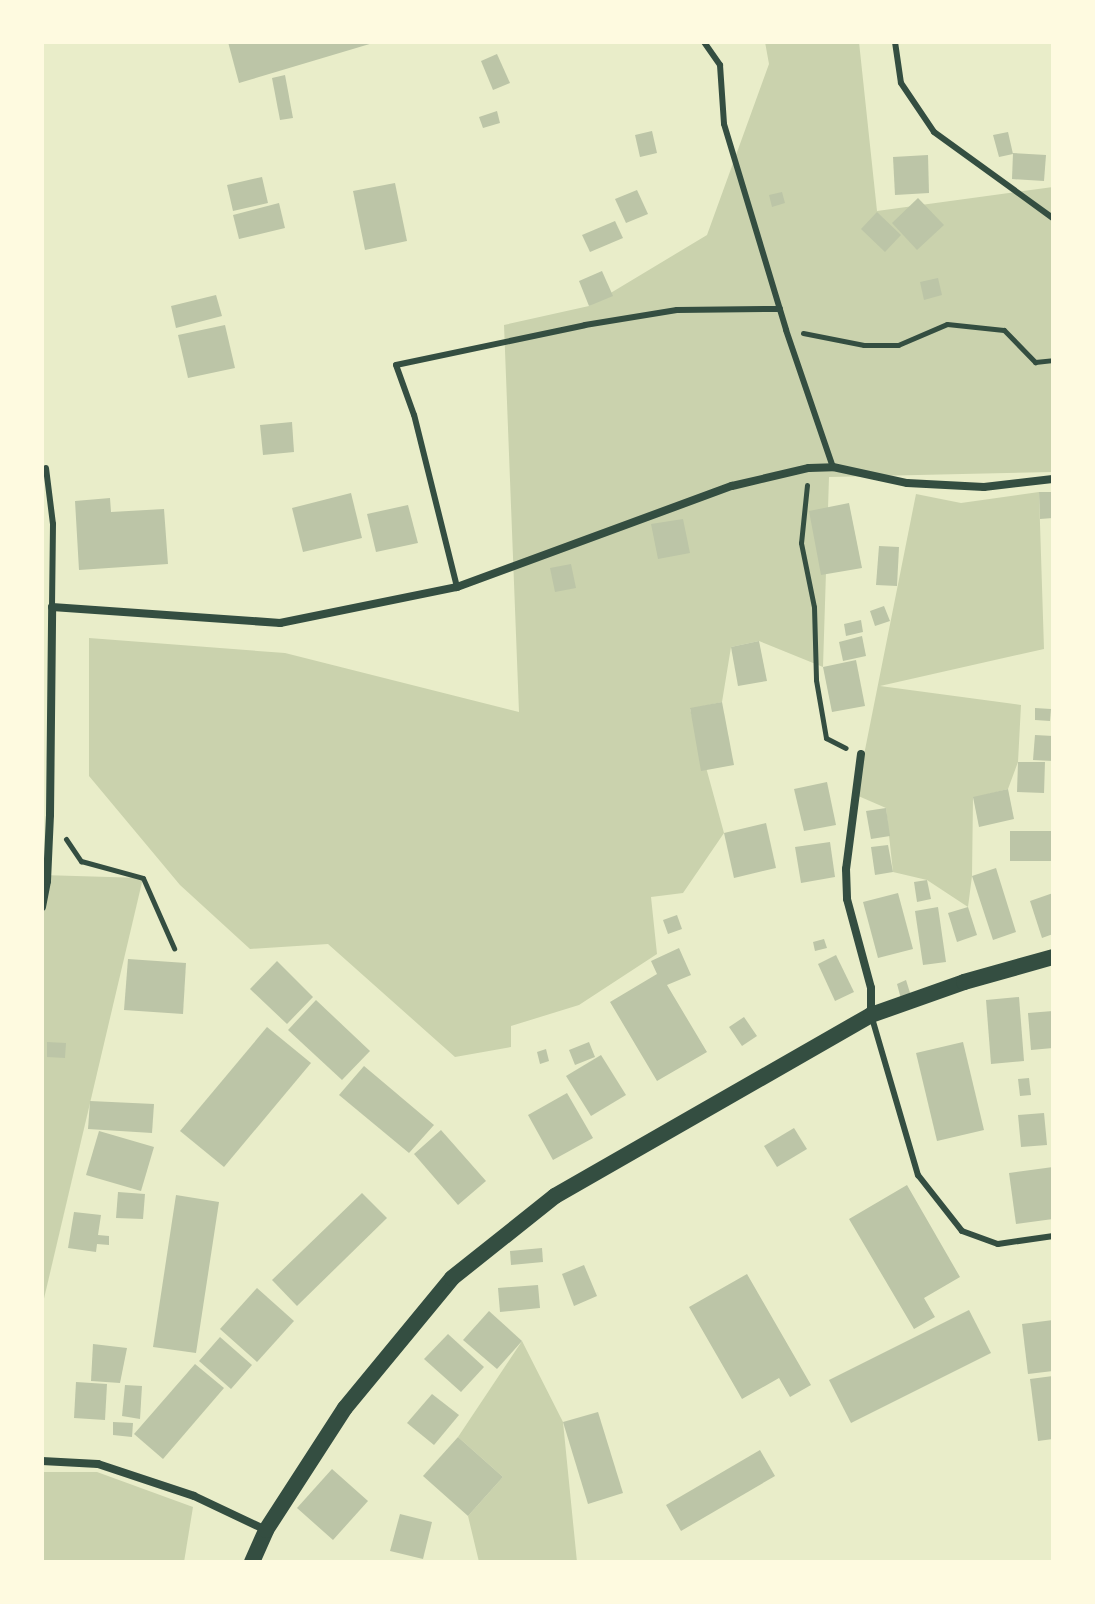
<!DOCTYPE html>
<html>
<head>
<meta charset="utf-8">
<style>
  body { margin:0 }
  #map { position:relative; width:1095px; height:1604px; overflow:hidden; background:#e9edc9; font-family:"Space Grotesk",sans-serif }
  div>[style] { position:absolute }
  .green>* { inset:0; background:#cad2ad }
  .building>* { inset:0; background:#bcc5a7 }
  .path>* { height:5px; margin:-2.5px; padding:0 2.5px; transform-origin:2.5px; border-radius:2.5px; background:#344e41 }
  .service>* { height:6px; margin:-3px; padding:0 3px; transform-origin:3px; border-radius:3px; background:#344e41 }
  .minor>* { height:8px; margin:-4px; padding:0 4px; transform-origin:4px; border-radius:4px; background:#344e41 }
  .secondary>* { height:16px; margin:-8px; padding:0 8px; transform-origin:8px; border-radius:8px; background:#344e41 }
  span { translate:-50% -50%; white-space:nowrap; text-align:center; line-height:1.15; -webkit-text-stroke:7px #fefae0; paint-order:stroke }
  .frame { position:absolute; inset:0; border:44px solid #fefae0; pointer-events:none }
</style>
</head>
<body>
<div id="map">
  <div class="green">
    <div style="clip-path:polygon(765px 42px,859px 42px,877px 211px,1053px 187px,1053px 472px,829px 477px,823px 667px,759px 641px,731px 647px,722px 702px,690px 709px,724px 833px,683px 893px,651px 897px,657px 954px,579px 1005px,511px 1026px,511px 1047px,455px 1057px,328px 944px,250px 949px,180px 885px,89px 776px,89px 638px,285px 653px,519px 712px,504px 325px,589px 306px,707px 235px,769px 64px)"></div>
    <div style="clip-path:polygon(1039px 492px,1044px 649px,880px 686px,1021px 705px,1018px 762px,1008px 789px,973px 798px,972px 876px,968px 907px,927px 880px,893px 872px,886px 808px,856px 795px,916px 494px,961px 503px)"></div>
    <div style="clip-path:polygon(42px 875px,143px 878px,42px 1307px)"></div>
    <div style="clip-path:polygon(522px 1341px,563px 1422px,577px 1562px,479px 1562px,468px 1516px,503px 1477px,458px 1437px)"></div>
    <div style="clip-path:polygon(42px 1472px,97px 1472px,193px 1507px,184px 1562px,42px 1562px)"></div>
  </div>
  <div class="building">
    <div style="clip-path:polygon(228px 42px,373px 42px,373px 43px,239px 83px)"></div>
    <div style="clip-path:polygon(497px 54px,510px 83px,493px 90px,481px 61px)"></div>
    <div style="clip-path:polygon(285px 75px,293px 118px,280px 120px,272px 78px)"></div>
    <div style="clip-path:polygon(497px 111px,500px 123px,483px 128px,479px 117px)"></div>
    <div style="clip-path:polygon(652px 131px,657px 153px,640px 157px,635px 135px)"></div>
    <div style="clip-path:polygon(1008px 132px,1013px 154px,999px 157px,993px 135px)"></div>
    <div style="clip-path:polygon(1013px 153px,1046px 155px,1044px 181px,1012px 179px)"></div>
    <div style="clip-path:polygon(928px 155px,929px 193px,895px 195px,893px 157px)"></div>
    <div style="clip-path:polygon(262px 177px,268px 203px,233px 211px,227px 185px)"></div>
    <div style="clip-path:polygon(395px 183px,407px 241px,365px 250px,353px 191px)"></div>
    <div style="clip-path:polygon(637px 190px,648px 214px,626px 223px,615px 199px)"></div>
    <div style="clip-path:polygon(782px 192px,785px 203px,772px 207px,769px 195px)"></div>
    <div style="clip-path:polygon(918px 198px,944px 225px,917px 250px,892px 223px)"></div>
    <div style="clip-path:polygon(279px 203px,285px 228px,239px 239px,233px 215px)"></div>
    <div style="clip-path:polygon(877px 212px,901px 235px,885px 252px,861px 229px)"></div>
    <div style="clip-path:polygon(615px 221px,623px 238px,590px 252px,582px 235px)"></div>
    <div style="clip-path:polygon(602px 271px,613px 296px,589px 306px,579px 281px)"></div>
    <div style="clip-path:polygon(938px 278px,942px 295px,924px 300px,920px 282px)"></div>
    <div style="clip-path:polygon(216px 295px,222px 316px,176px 328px,171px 306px)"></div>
    <div style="clip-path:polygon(225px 325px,235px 368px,188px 378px,178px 335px)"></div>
    <div style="clip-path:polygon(292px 422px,294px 452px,263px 455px,260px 425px)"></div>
    <div style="clip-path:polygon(1039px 492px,1053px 492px,1053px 518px,1040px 519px)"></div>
    <div style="clip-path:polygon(351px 493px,362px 538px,303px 552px,292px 508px)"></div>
    <div style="clip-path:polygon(110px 498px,111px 512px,164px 509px,168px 564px,79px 570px,75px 501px)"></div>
    <div style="clip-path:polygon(849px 503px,862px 568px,821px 575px,809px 511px)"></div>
    <div style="clip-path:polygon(408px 505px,418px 543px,376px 552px,367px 514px)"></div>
    <div style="clip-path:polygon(683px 519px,690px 553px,658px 559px,651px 524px)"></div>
    <div style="clip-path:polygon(879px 546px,899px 547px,897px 586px,876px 585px)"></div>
    <div style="clip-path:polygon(571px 564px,576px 588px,555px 592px,550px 568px)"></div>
    <div style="clip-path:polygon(884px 606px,890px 621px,875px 626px,870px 611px)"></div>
    <div style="clip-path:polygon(861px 620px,863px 632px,846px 636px,844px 624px)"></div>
    <div style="clip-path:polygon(862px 636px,866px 656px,843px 661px,839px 642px)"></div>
    <div style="clip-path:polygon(759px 641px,767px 681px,738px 686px,731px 647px)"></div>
    <div style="clip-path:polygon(856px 660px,865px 706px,832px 712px,823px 667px)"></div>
    <div style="clip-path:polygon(722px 702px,734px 765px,701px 771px,690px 708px)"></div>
    <div style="clip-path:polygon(1035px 708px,1051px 709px,1050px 721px,1035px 720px)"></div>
    <div style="clip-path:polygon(1035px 735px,1053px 736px,1053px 761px,1033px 760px)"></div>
    <div style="clip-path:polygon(1018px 762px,1045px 762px,1044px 793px,1017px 792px)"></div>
    <div style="clip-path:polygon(827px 782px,836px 825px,804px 831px,794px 789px)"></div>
    <div style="clip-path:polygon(1008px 789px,1014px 819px,979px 827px,973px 797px)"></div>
    <div style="clip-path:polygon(886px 808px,890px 836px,871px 839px,866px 811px)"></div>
    <div style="clip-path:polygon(766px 823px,776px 868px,734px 878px,724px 833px)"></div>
    <div style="clip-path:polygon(1010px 831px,1053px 831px,1053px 861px,1010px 861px)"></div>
    <div style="clip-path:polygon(830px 842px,835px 877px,801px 883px,795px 847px)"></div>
    <div style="clip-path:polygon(888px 845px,893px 872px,875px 875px,871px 847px)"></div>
    <div style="clip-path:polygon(996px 868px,1016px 932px,993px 940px,972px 876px)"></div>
    <div style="clip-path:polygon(927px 880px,931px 899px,917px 902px,914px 882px)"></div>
    <div style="clip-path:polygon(898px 893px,913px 949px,878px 958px,863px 902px)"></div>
    <div style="clip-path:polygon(1053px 893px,1053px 934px,1042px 938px,1030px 901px)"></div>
    <div style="clip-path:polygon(938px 907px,946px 962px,923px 965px,915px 911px)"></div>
    <div style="clip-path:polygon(968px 907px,977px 935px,957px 942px,948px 913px)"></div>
    <div style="clip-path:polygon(677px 915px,682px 929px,668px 934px,663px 920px)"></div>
    <div style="clip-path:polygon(824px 939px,827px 948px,815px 951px,813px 942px)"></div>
    <div style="clip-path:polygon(679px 948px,691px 975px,667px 985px,707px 1052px,657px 1081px,610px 1002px,657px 974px,651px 961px)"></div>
    <div style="clip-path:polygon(836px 955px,854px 992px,835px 1001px,818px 964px)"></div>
    <div style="clip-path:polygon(128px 959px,186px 963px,183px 1014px,124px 1010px)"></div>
    <div style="clip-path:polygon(277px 961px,313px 997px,287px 1024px,250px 989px)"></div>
    <div style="clip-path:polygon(906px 980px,911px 996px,901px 999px,897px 984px)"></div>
    <div style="clip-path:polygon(1019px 997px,1024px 1061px,991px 1064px,986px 1000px)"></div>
    <div style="clip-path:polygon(316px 1000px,370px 1051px,342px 1080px,288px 1030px)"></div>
    <div style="clip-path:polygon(1053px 1011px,1053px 1048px,1031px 1050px,1028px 1013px)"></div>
    <div style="clip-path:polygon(744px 1017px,757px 1036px,742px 1046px,729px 1027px)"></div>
    <div style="clip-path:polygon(267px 1027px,311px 1063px,224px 1167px,180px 1131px)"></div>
    <div style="clip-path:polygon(47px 1042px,66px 1043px,65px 1058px,47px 1057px)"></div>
    <div style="clip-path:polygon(589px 1042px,595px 1057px,575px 1065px,569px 1050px)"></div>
    <div style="clip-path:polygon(963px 1042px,984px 1130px,937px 1141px,916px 1053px)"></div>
    <div style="clip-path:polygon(546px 1049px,549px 1061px,540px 1064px,537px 1052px)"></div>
    <div style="clip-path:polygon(601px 1055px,626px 1095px,591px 1116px,566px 1076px)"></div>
    <div style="clip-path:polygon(364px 1066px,434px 1125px,409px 1153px,339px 1095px)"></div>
    <div style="clip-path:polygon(1029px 1078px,1031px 1095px,1020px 1096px,1018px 1079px)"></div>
    <div style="clip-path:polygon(567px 1093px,593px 1138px,553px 1160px,528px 1115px)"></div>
    <div style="clip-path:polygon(90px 1101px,154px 1104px,152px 1133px,88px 1129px)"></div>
    <div style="clip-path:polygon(1044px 1113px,1047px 1145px,1021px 1147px,1018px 1115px)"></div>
    <div style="clip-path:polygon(794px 1128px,807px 1149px,777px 1167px,764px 1146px)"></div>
    <div style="clip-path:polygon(441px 1130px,486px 1181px,458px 1205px,414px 1154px)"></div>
    <div style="clip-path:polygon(99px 1131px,154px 1147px,141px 1191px,86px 1175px)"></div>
    <div style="clip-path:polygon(1053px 1167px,1053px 1219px,1016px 1224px,1009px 1173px)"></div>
    <div style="clip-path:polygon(907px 1185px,960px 1277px,924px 1298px,935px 1317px,914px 1329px,849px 1219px)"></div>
    <div style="clip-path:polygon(118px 1192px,145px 1194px,143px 1219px,116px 1218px)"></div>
    <div style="clip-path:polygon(362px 1193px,387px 1218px,297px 1306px,272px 1280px)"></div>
    <div style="clip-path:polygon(176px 1195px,219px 1202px,196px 1353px,153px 1347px)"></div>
    <div style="clip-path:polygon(74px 1212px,101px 1215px,98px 1235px,109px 1236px,109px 1245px,97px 1244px,96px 1252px,68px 1248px)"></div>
    <div style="clip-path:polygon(542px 1248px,543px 1262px,511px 1265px,510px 1251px)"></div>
    <div style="clip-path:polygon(584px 1265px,597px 1296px,574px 1306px,562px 1274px)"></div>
    <div style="clip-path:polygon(747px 1274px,811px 1385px,790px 1397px,779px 1378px,742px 1399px,689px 1307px)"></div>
    <div style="clip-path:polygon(538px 1285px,540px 1308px,500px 1312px,498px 1288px)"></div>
    <div style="clip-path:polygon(257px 1288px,294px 1321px,257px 1362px,220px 1329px)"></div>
    <div style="clip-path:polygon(969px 1310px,991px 1353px,851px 1423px,829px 1380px)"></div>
    <div style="clip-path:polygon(489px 1311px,522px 1341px,497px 1369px,463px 1340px)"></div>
    <div style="clip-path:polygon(1053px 1320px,1053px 1371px,1028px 1374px,1022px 1324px)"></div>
    <div style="clip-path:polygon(448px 1334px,484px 1367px,461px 1392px,424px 1359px)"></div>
    <div style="clip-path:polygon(220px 1337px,252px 1365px,231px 1389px,199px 1361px)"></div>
    <div style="clip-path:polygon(93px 1344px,127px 1348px,120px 1383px,91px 1381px)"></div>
    <div style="clip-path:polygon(195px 1364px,224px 1388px,163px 1459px,134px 1434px)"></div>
    <div style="clip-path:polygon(1053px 1376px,1053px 1439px,1038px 1441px,1030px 1379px)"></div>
    <div style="clip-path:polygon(76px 1382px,107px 1384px,105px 1420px,74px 1418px)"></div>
    <div style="clip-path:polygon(125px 1385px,142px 1386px,140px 1419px,122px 1416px)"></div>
    <div style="clip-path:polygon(432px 1394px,459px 1415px,434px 1445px,407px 1423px)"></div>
    <div style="clip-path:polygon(598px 1412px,623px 1493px,588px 1504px,563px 1422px)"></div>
    <div style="clip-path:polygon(113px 1422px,133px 1423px,132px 1437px,113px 1435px)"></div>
    <div style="clip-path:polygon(458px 1437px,503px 1477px,468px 1516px,423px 1476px)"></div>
    <div style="clip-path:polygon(760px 1450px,775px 1476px,681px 1531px,666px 1505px)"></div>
    <div style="clip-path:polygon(332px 1469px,368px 1501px,333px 1540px,297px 1508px)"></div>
    <div style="clip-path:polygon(400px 1514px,432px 1522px,423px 1559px,390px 1551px)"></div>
  </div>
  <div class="path">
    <div style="left:803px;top:333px;width:62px;rotate:11.1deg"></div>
    <div style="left:864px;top:345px;width:34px"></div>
    <div style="left:898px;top:345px;width:53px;rotate:-23.2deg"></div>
    <div style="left:947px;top:324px;width:57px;rotate:6deg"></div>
    <div style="left:1004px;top:330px;width:45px;rotate:45.9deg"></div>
    <div style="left:1035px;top:362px;width:18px;rotate:-6deg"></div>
    <div style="left:807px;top:485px;width:58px;rotate:95.9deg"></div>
    <div style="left:801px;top:543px;width:65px;rotate:78.5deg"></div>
    <div style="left:814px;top:607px;width:73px;rotate:88.4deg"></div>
    <div style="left:816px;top:680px;width:59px;rotate:80.2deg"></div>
    <div style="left:826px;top:738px;width:22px;rotate:27deg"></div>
    <div style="left:66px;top:839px;width:27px;rotate:56deg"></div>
    <div style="left:81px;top:861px;width:64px;rotate:15.3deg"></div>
    <div style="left:143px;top:878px;width:77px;rotate:66.1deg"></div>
  </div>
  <div class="service">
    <div style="left:704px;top:42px;width:28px;rotate:55deg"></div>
    <div style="left:720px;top:65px;width:59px;rotate:86.1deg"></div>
    <div style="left:724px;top:124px;width:215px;rotate:73.2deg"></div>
    <div style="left:786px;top:330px;width:145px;rotate:71.1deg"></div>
    <div style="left:895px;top:42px;width:41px;rotate:81.7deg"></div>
    <div style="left:901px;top:83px;width:59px;rotate:56deg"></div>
    <div style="left:934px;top:132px;width:147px;rotate:35.9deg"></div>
    <div style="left:46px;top:468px;width:56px;rotate:82.9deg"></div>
    <div style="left:53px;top:524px;width:83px;rotate:90.7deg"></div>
    <div style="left:457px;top:587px;width:177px;rotate:-104deg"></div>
    <div style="left:414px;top:415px;width:53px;rotate:-109.8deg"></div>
    <div style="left:396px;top:365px;width:193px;rotate:-11.9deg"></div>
    <div style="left:585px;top:325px;width:93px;rotate:-9.3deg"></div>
    <div style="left:677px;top:310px;width:103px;rotate:-0.6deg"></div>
    <div style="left:872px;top:1018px;width:164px;rotate:73.7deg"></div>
    <div style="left:918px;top:1175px;width:71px;rotate:51.8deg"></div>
    <div style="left:962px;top:1231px;width:38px;rotate:20deg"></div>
    <div style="left:998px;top:1244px;width:56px;rotate:-8.3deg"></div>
  </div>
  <div class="minor">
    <div style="left:861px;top:754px;width:116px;rotate:97.4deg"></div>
    <div style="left:846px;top:869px;width:30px;rotate:88deg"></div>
    <div style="left:847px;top:899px;width:92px;rotate:74.9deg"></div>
    <div style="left:871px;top:988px;width:27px;rotate:90deg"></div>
    <div style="left:42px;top:907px;width:26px;rotate:-79deg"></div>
    <div style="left:47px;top:881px;width:66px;rotate:-87.4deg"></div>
    <div style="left:50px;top:815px;width:208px;rotate:-89.4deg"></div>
    <div style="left:52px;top:607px;width:229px;rotate:4deg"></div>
    <div style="left:280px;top:623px;width:181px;rotate:-11.5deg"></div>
    <div style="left:457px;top:587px;width:293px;rotate:-20.2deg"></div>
    <div style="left:732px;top:486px;width:79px;rotate:-13.2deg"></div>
    <div style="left:809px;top:468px;width:24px;rotate:-2deg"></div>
    <div style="left:833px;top:467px;width:76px;rotate:12.2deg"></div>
    <div style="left:907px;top:483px;width:77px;rotate:3deg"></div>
    <div style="left:984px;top:487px;width:69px;rotate:-6.6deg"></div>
    <div style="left:42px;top:1461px;width:56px;rotate:3.1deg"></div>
    <div style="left:98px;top:1464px;width:101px;rotate:18.4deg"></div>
    <div style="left:194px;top:1496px;width:80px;rotate:25.3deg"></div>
  </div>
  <div class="secondary">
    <div style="left:252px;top:1562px;width:35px;rotate:-66deg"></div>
    <div style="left:266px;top:1530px;width:145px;rotate:-57.1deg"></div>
    <div style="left:345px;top:1408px;width:168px;rotate:-50.5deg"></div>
    <div style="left:452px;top:1278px;width:132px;rotate:-38.5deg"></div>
    <div style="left:555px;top:1196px;width:364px;rotate:-29.8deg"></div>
    <div style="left:871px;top:1015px;width:99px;rotate:-19.5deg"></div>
    <div style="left:964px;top:982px;width:92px;rotate:-15.7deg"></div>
  </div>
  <div class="frame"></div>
</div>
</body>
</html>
